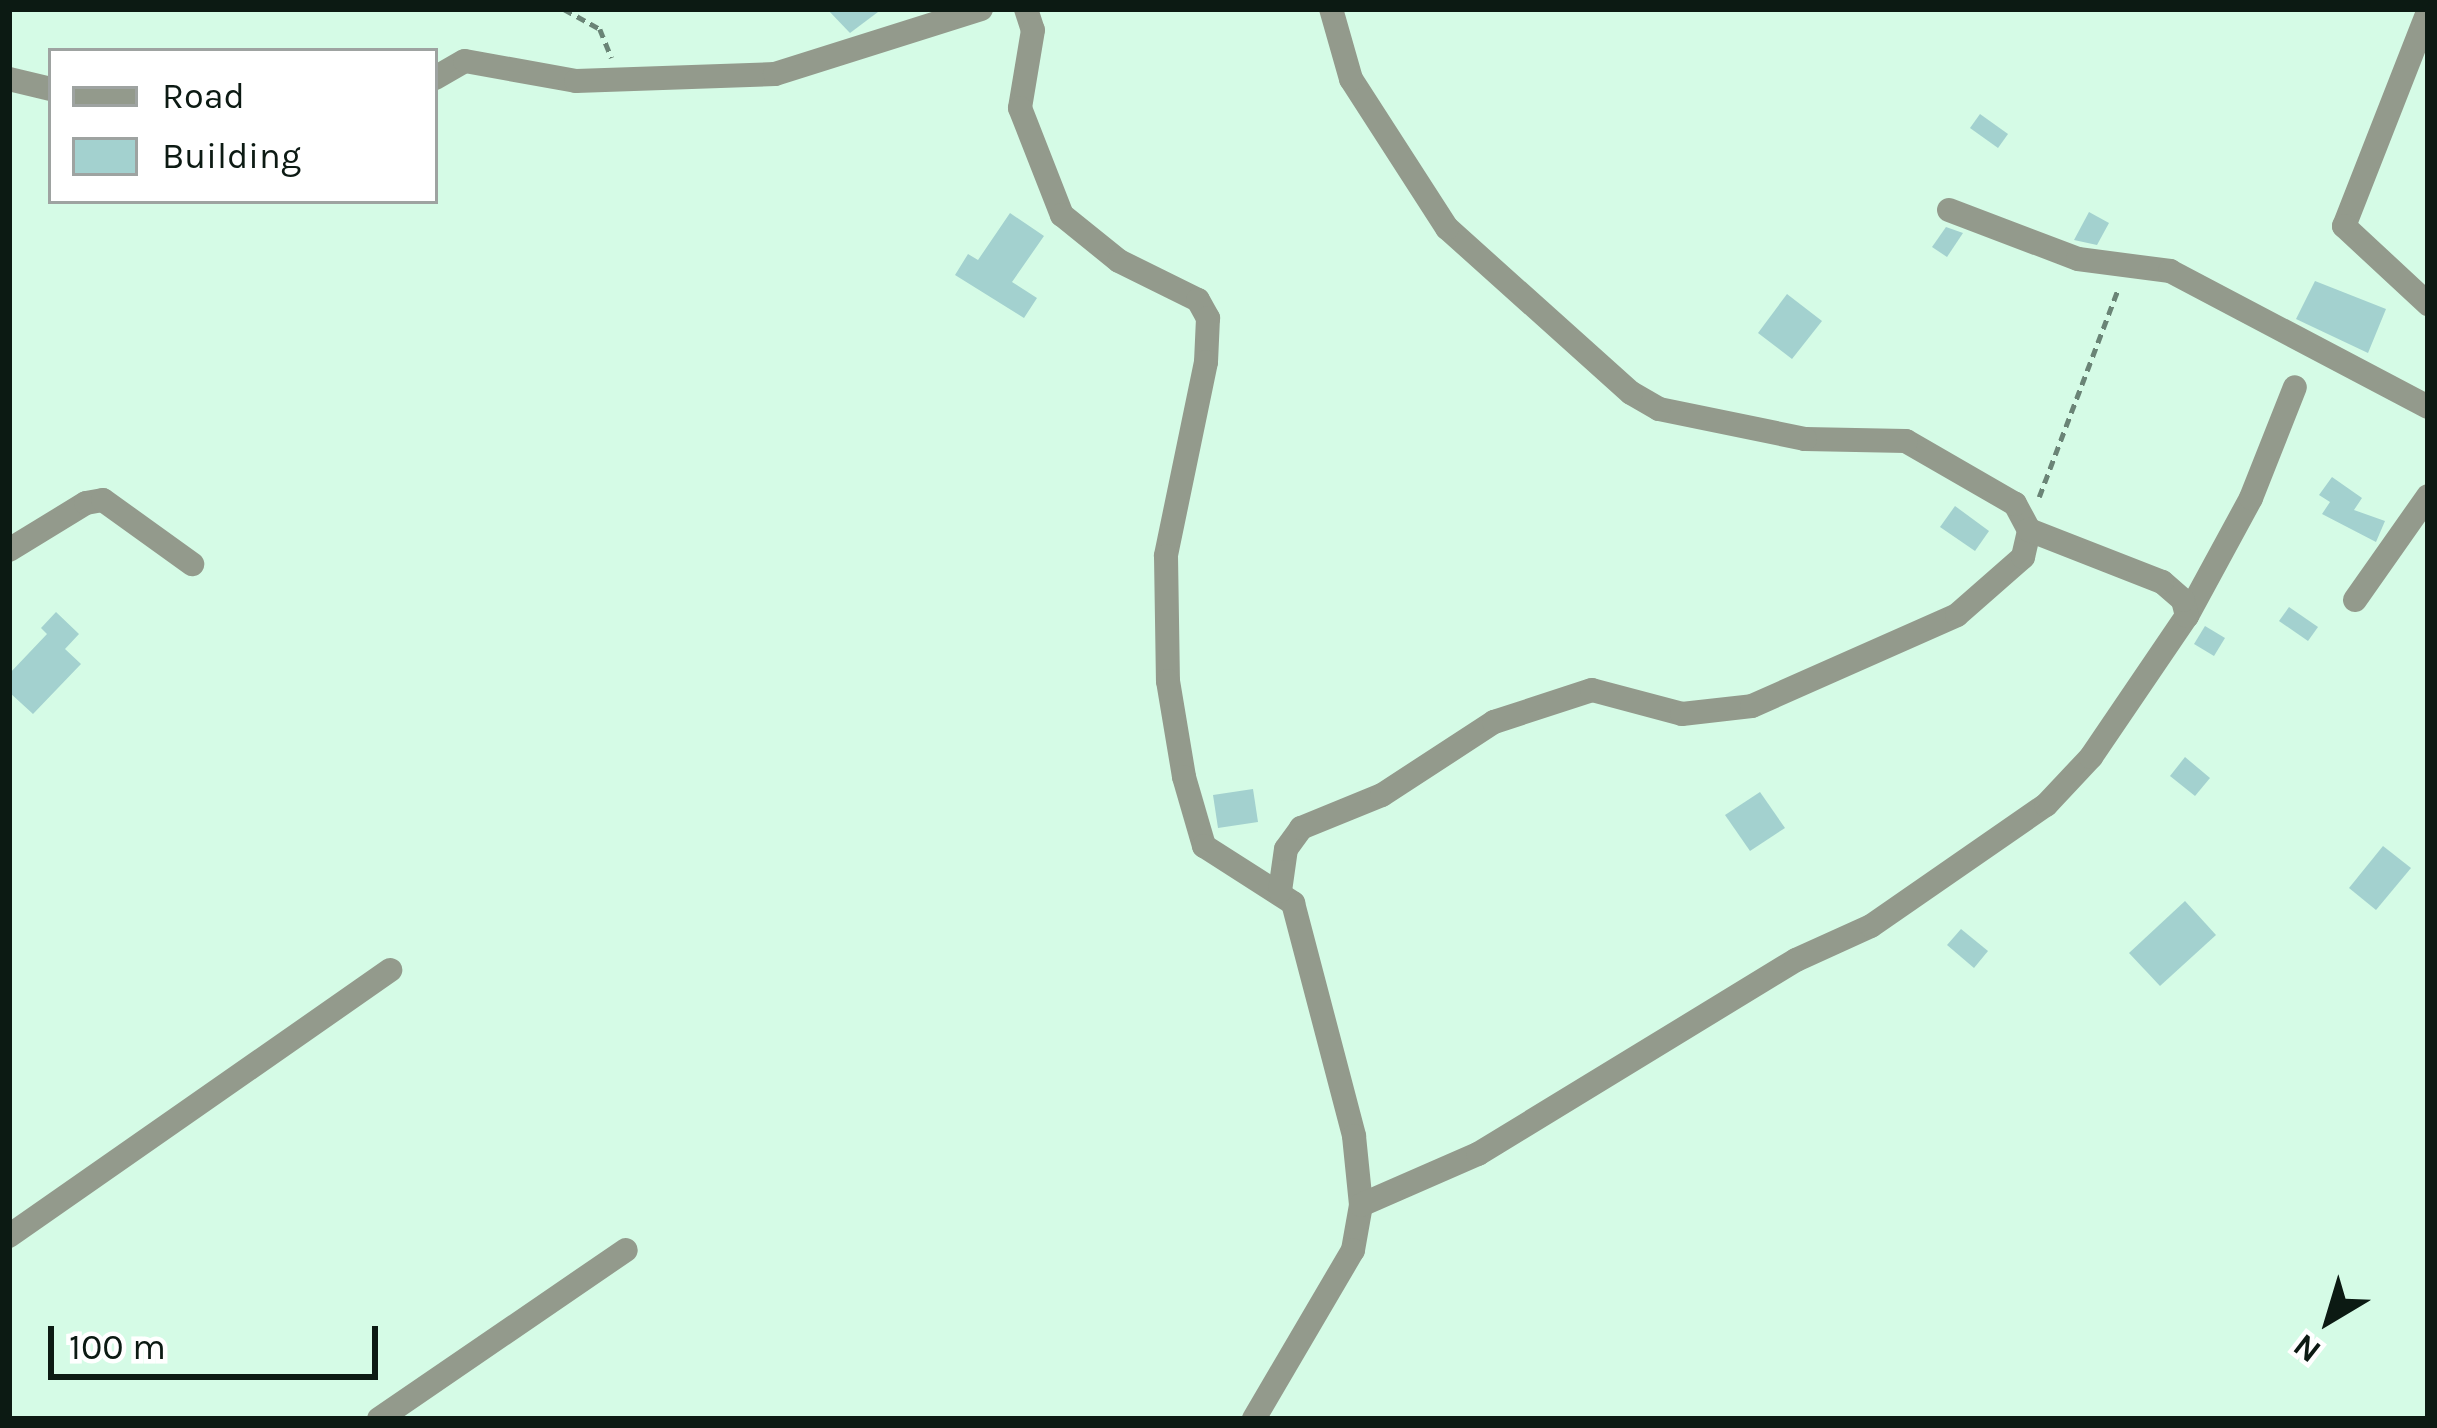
<!DOCTYPE html>
<html>
<head>
<meta charset="utf-8">
<style>
  body { margin:0 }
  #map { position:relative; width:2437px; height:1428px; overflow:hidden; background:#d5fbe6; font-family:Karla,sans-serif }
  div>[style] { position:absolute }
  .building>* { inset:0; background:#a3d1cf }
  .path>* { height:4.5px; margin-top:-2.25px; transform-origin:0; background:repeating-linear-gradient(90deg,#6a8476 0 9px,transparent 0 15px) }
  .minor>* { height:24px; margin:-12px; padding:0 12px; transform-origin:12px; border-radius:12px; background:#939a8c }
  span { translate:-50% -50%; white-space:nowrap; text-align:center; line-height:1.15; -webkit-text-stroke:9px #fff; paint-order:stroke }
  .frame { position:absolute; inset:0; border:12px solid #0c1a13; pointer-events:none }
  .legend { position:absolute; left:48px; top:48px; width:390px; height:156px; box-sizing:border-box; background:#fff; border:3px solid #9ea3a1; margin:0; padding:15px 21px; list-style:none; font-size:36px; color:#0c1a13 }
  .legend li { display:flex; align-items:center; gap:24px; height:60px }
  .legend b { width:60px; border:3px solid #9ea3a1 }
  .north { position:absolute; left:2269px; top:1260px; width:120px; height:120px; -webkit-text-stroke:9px #fff; paint-order:stroke; rotate:218deg; font-size:33px; font-weight:700; line-height:48px; text-align:center; color:#0c1a13 }
  .north::after { content:''; display:block; margin:auto; width:42px; height:54px; background:#0c1a13; clip-path:polygon(50% 0,100% 100%,50% 72%,0 100%) }
  .scale { position:absolute; left:48px; top:1326px; width:330px; height:54px; box-sizing:border-box; border:6px solid #0c1a13; border-top:0; padding-left:15px; font-size:36px; line-height:42px; white-space:nowrap; color:#0c1a13; -webkit-text-stroke:9px #fff; paint-order:stroke }
</style>
</head>
<body>
<div id="map">
  <div class="building">
    <div style="clip-path:polygon(827px 9px,882px 9px,850px 33px)"></div>
    <div style="clip-path:polygon(1980px 114px,2008px 134px,1998px 148px,1970px 128px)"></div>
    <div style="clip-path:polygon(2089px 212px,2109px 223px,2097px 245px,2074px 240px)"></div>
    <div style="clip-path:polygon(1010px 213px,1044px 236px,1012px 282px,1037px 298px,1024px 318px,955px 275px,968px 254px,978px 260px)"></div>
    <div style="clip-path:polygon(1946px 227px,1963px 233px,1947px 257px,1932px 247px)"></div>
    <div style="clip-path:polygon(2315px 281px,2386px 309px,2368px 353px,2296px 319px)"></div>
    <div style="clip-path:polygon(1787px 294px,1822px 321px,1792px 359px,1758px 333px)"></div>
    <div style="clip-path:polygon(2332px 477px,2362px 498px,2354px 510px,2385px 521px,2376px 542px,2322px 514px,2330px 502px,2319px 495px)"></div>
    <div style="clip-path:polygon(1955px 506px,1989px 531px,1975px 551px,1940px 527px)"></div>
    <div style="clip-path:polygon(2289px 607px,2318px 627px,2308px 641px,2279px 621px)"></div>
    <div style="clip-path:polygon(56px 612px,79px 634px,65px 649px,81px 664px,33px 714px,9px 692px,9px 674px,47px 634px,41px 628px)"></div>
    <div style="clip-path:polygon(2205px 626px,2225px 638px,2214px 656px,2194px 644px)"></div>
    <div style="clip-path:polygon(2185px 757px,2210px 778px,2195px 796px,2170px 776px)"></div>
    <div style="clip-path:polygon(1253px 789px,1258px 822px,1218px 828px,1213px 795px)"></div>
    <div style="clip-path:polygon(1760px 792px,1785px 828px,1750px 851px,1725px 815px)"></div>
    <div style="clip-path:polygon(2383px 846px,2411px 868px,2376px 910px,2349px 888px)"></div>
    <div style="clip-path:polygon(2185px 901px,2216px 935px,2160px 986px,2129px 953px)"></div>
    <div style="clip-path:polygon(1961px 929px,1988px 951px,1974px 968px,1947px 945px)"></div>
  </div>
  <div class="path">
    <div style="left:564px;top:9px;width:41px;rotate:29.1deg"></div>
    <div style="left:600px;top:29px;width:31px;rotate:68deg"></div>
    <div style="left:2039px;top:497px;width:222px;rotate:-69.2deg"></div>
  </div>
  <div class="minor">
    <div style="left:1026px;top:9px;width:22px;rotate:72deg"></div>
    <div style="left:1033px;top:30px;width:79px;rotate:99.5deg"></div>
    <div style="left:1020px;top:108px;width:115px;rotate:68.6deg"></div>
    <div style="left:1062px;top:215px;width:73px;rotate:38.9deg"></div>
    <div style="left:1119px;top:261px;width:88px;rotate:26.3deg"></div>
    <div style="left:1198px;top:300px;width:21px;rotate:61deg"></div>
    <div style="left:1208px;top:318px;width:44px;rotate:92.6deg"></div>
    <div style="left:1206px;top:362px;width:198px;rotate:101.7deg"></div>
    <div style="left:1166px;top:556px;width:125px;rotate:89.1deg"></div>
    <div style="left:1168px;top:681px;width:97px;rotate:80.5deg"></div>
    <div style="left:1184px;top:777px;width:72px;rotate:73.8deg"></div>
    <div style="left:1204px;top:846px;width:106px;rotate:32.6deg"></div>
    <div style="left:1293px;top:903px;width:241px;rotate:75.3deg"></div>
    <div style="left:1354px;top:1136px;width:69px;rotate:84.2deg"></div>
    <div style="left:1361px;top:1205px;width:46px;rotate:100.1deg"></div>
    <div style="left:1353px;top:1250px;width:196px;rotate:120.4deg"></div>
    <div style="left:2428px;top:12px;width:230px;rotate:111.4deg"></div>
    <div style="left:2344px;top:226px;width:115px;rotate:42.9deg"></div>
    <div style="left:435px;top:78px;width:34px;rotate:-30deg"></div>
    <div style="left:465px;top:61px;width:113px;rotate:10.2deg"></div>
    <div style="left:576px;top:81px;width:199px;rotate:-2deg"></div>
    <div style="left:775px;top:74px;width:216px;rotate:-17.5deg"></div>
    <div style="left:9px;top:79px;width:43px;rotate:13.4deg"></div>
    <div style="left:1949px;top:210px;width:138px;rotate:20.8deg"></div>
    <div style="left:2078px;top:259px;width:93px;rotate:7.4deg"></div>
    <div style="left:2170px;top:271px;width:292px;rotate:27.8deg"></div>
    <div style="left:9px;top:550px;width:90px;rotate:-31.4deg"></div>
    <div style="left:86px;top:503px;width:17px;rotate:-10deg"></div>
    <div style="left:103px;top:500px;width:110px;rotate:35.7deg"></div>
    <div style="left:2355px;top:600px;width:127px;rotate:-54.9deg"></div>
    <div style="left:2187px;top:616px;width:134px;rotate:-61.5deg"></div>
    <div style="left:2251px;top:498px;width:119px;rotate:-68.4deg"></div>
    <div style="left:1280px;top:891px;width:42px;rotate:-81.9deg"></div>
    <div style="left:1286px;top:849px;width:26px;rotate:-54deg"></div>
    <div style="left:1301px;top:828px;width:87px;rotate:-22.2deg"></div>
    <div style="left:1382px;top:795px;width:134px;rotate:-33.1deg"></div>
    <div style="left:1494px;top:722px;width:103px;rotate:-18.1deg"></div>
    <div style="left:1592px;top:690px;width:93px;rotate:14.9deg"></div>
    <div style="left:1682px;top:714px;width:70px;rotate:-6.5deg"></div>
    <div style="left:1752px;top:706px;width:224px;rotate:-23.9deg"></div>
    <div style="left:1957px;top:615px;width:88px;rotate:-41.3deg"></div>
    <div style="left:2023px;top:557px;width:28px;rotate:-77deg"></div>
    <div style="left:2029px;top:530px;width:30px;rotate:-118deg"></div>
    <div style="left:2015px;top:504px;width:126px;rotate:-150deg"></div>
    <div style="left:1906px;top:441px;width:101px;rotate:-178.9deg"></div>
    <div style="left:1805px;top:439px;width:149px;rotate:-168.4deg"></div>
    <div style="left:1659px;top:409px;width:32px;rotate:-150deg"></div>
    <div style="left:1631px;top:393px;width:247px;rotate:-138.1deg"></div>
    <div style="left:1447px;top:228px;width:177px;rotate:-122.8deg"></div>
    <div style="left:1351px;top:79px;width:73px;rotate:-105.9deg"></div>
    <div style="left:1361px;top:1205px;width:128px;rotate:-23.6deg"></div>
    <div style="left:1478px;top:1154px;width:373px;rotate:-31.4deg"></div>
    <div style="left:1796px;top:960px;width:82px;rotate:-24.4deg"></div>
    <div style="left:1871px;top:926px;width:213px;rotate:-34.7deg"></div>
    <div style="left:2046px;top:805px;width:66px;rotate:-46.8deg"></div>
    <div style="left:2091px;top:757px;width:171px;rotate:-55.8deg"></div>
    <div style="left:2187px;top:616px;width:16px;rotate:-104deg"></div>
    <div style="left:2183px;top:600px;width:28px;rotate:-139deg"></div>
    <div style="left:2162px;top:582px;width:143px;rotate:-158.6deg"></div>
    <div style="left:9px;top:1236px;width:465px;rotate:-34.9deg"></div>
    <div style="left:379px;top:1419px;width:299px;rotate:-34.4deg"></div>
  </div>
  <div class="frame"></div>
  <ul class="legend">
  <li><b style="height:15px;background:#939a8c"></b>Road</li>
  <li><b style="height:33px;background:#a3d1cf"></b>Building</li>
  </ul>
  <div class="north">N</div>
  <div class="scale">100 m</div>
</div>
</body>
</html>
